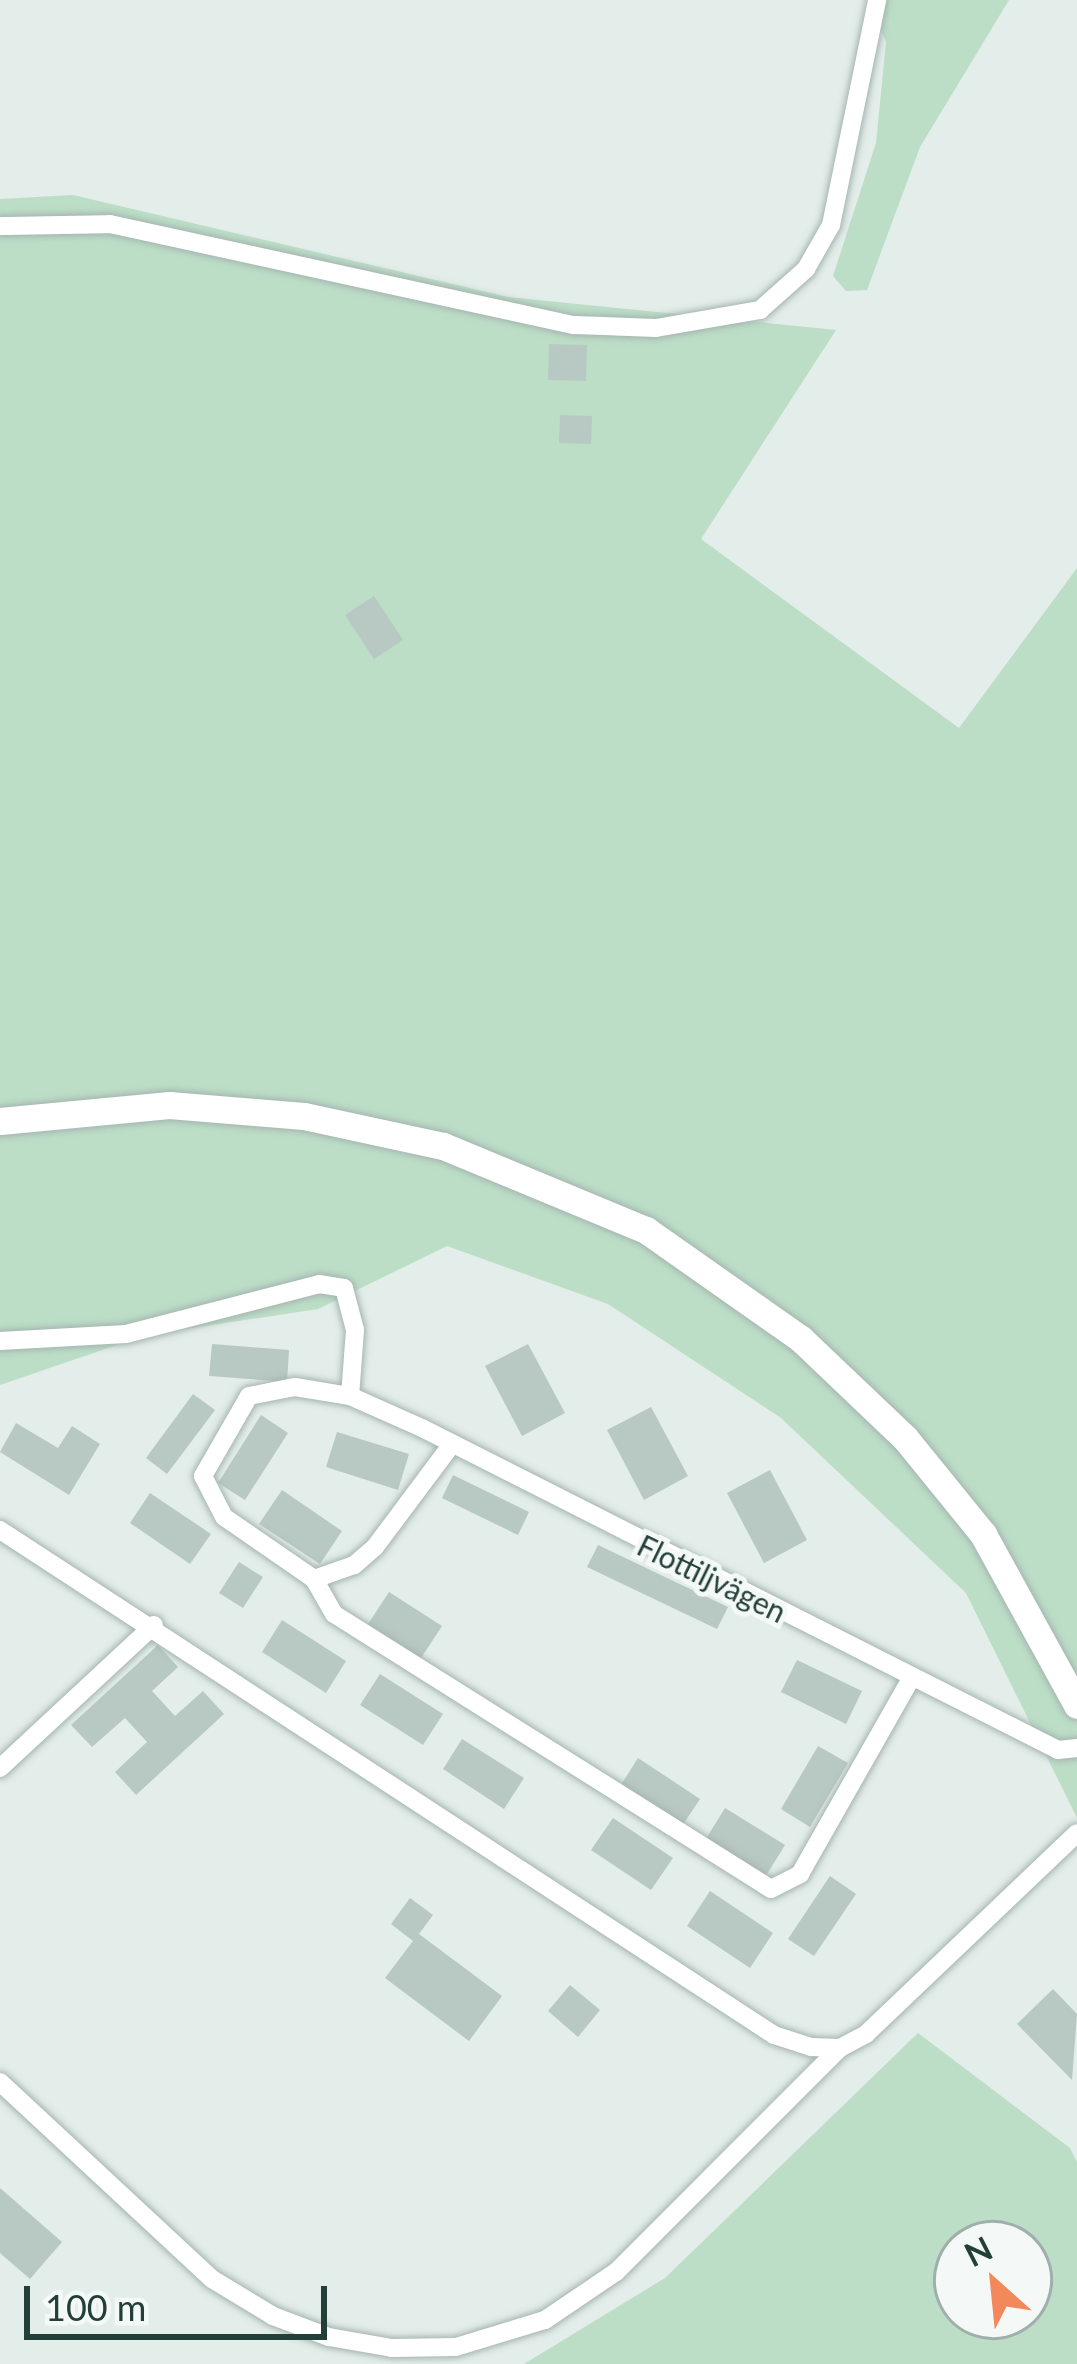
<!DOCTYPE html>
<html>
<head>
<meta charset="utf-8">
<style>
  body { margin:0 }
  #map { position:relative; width:1077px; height:2364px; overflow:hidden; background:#e3ede9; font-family:Lato,sans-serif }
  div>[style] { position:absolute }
  .green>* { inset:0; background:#bcdec7 }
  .building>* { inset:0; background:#b8c8c2 }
  .roads { filter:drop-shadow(0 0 3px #a5b5b0) drop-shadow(0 0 3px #a5b5b0) }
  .street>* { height:18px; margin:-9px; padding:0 9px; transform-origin:9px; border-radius:9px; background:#fff }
  .secondary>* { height:27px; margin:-13.5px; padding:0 13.5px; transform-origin:13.5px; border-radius:13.5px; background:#fff }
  span { translate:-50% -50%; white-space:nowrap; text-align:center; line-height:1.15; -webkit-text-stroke:10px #f4f9f7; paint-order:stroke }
  .street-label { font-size:30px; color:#223f38 }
  .north { position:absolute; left:933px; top:2220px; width:120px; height:120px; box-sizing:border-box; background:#f4f9f7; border:3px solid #a0afab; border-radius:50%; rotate:333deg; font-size:33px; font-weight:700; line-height:48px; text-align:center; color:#223f38 }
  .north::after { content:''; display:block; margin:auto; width:42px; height:54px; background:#f3895b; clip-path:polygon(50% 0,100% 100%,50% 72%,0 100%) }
  .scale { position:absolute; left:24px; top:2286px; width:303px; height:54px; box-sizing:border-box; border:6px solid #223f38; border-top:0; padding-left:15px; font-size:36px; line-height:42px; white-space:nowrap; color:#223f38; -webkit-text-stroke:9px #f4f9f7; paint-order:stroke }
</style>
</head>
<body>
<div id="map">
  <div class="green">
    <div style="clip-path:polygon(869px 0,1009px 0,920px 147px,867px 290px,846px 291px,833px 276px,876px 143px,886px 42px)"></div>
    <div style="clip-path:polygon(73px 195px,508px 297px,836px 330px,701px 539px,959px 728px,1077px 568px,1077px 1818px,966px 1593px,781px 1418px,608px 1304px,447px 1246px,318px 1309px,146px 1335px,0 1385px,0 199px)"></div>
    <div style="clip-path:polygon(evenodd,918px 2033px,1070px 2148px,1077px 2162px,1077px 2364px,524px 2364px,665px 2278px,918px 2033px,957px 2244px,1029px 2244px,1029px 2316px,957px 2316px,957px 2244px)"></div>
  </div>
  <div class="building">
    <div style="clip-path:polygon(549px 344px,587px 345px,586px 381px,548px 380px)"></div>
    <div style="clip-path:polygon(560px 415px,592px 416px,591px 444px,559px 443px)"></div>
    <div style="clip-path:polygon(374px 596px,403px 640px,374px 659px,345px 615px)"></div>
    <div style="clip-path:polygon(212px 1344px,289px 1350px,287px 1382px,209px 1376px)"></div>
    <div style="clip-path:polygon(528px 1344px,565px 1413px,522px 1436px,485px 1366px)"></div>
    <div style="clip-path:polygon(193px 1394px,215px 1410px,167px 1474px,146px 1458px)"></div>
    <div style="clip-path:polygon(651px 1407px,688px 1476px,644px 1500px,607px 1430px)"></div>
    <div style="clip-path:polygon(261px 1415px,288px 1433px,245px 1500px,218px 1483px)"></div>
    <div style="clip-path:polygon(16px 1423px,58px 1448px,72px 1426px,100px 1444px,69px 1495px,0 1452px)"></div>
    <div style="clip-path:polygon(337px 1432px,409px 1454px,398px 1490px,326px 1467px)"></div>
    <div style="clip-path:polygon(770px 1470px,807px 1540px,764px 1563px,727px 1493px)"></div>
    <div style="clip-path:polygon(453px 1475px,529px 1512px,518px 1535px,442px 1498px)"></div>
    <div style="clip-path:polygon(282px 1490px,342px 1531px,320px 1564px,259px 1524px)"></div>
    <div style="clip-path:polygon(150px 1493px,211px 1534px,190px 1564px,130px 1523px)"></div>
    <div style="clip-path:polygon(598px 1545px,728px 1607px,717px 1629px,587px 1567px)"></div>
    <div style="clip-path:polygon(239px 1562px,263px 1577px,243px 1608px,219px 1593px)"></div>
    <div style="clip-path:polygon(389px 1592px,442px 1626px,421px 1658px,368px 1624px)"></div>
    <div style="clip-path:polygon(282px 1620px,346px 1661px,326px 1693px,262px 1652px)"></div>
    <div style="clip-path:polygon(158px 1645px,178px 1667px,152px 1691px,175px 1716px,203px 1691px,224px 1714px,136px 1795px,115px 1772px,147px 1742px,125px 1718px,92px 1747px,71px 1725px)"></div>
    <div style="clip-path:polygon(797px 1660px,862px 1691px,846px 1724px,781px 1692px)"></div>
    <div style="clip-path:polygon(380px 1674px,443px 1714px,423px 1745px,360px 1705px)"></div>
    <div style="clip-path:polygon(462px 1739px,524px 1778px,504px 1809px,443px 1769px)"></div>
    <div style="clip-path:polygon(818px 1746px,848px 1763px,810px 1827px,781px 1809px)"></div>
    <div style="clip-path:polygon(638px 1758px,700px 1799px,680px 1829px,619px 1788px)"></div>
    <div style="clip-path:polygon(725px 1808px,785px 1845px,764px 1879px,704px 1842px)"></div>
    <div style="clip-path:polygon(613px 1818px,673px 1858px,651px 1890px,591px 1850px)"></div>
    <div style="clip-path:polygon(830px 1876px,856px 1894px,814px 1956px,788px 1939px)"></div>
    <div style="clip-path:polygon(710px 1891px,773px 1933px,750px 1968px,687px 1926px)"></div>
    <div style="clip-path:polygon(410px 1898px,433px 1915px,419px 1934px,502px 1996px,469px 2041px,385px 1978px,413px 1941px,391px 1924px)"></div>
    <div style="clip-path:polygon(570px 1985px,600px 2010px,578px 2037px,548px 2011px)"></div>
    <div style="clip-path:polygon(1053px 1989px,1077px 2014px,1072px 2080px,1017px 2024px)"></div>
    <div style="clip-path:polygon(0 2188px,62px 2242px,30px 2279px,0 2253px)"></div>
  </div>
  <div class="roads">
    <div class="street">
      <div style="left:0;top:226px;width:110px;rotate:-1deg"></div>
      <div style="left:110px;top:224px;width:475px;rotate:12.3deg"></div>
      <div style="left:574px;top:325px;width:82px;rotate:2.1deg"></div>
      <div style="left:656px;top:328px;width:106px;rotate:-9.8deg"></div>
      <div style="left:760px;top:310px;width:62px;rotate:-41.7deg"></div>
      <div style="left:806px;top:269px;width:51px;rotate:-60.4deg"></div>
      <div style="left:831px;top:225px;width:230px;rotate:-78.4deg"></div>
      <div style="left:0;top:1341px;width:126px;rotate:-3.2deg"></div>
      <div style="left:126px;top:1334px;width:199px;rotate:-14.5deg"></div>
      <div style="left:319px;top:1284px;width:25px;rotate:9deg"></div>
      <div style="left:344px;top:1288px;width:43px;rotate:75.3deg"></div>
      <div style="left:355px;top:1330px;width:66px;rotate:94.3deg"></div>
      <div style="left:452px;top:1444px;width:129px;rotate:126.8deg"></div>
      <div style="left:375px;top:1547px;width:28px;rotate:139deg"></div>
      <div style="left:354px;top:1565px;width:42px;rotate:160.7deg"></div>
      <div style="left:314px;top:1579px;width:109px;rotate:-145.4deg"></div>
      <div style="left:224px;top:1517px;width:46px;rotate:-117.1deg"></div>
      <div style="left:203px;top:1476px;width:92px;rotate:-60.1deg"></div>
      <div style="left:249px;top:1396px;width:47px;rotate:-11.1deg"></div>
      <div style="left:295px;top:1387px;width:56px;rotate:9.3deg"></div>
      <div style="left:350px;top:1396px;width:79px;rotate:24deg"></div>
      <div style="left:422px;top:1428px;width:713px;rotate:26.85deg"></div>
      <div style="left:1058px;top:1750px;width:19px;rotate:-6deg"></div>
      <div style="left:0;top:1530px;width:924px;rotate:33.12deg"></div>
      <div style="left:774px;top:2035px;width:39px;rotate:18deg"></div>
      <div style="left:811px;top:2047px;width:29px;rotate:2deg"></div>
      <div style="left:840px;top:2048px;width:30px;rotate:-28deg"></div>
      <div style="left:866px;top:2034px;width:291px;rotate:-43.6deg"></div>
      <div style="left:314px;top:1579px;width:40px;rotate:60.3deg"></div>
      <div style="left:334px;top:1614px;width:516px;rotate:32.18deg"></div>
      <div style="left:771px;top:1889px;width:33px;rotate:-27deg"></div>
      <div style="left:800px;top:1874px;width:227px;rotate:-60.4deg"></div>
      <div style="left:0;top:1768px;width:210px;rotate:-42.9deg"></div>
      <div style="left:0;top:2082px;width:289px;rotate:42.9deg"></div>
      <div style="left:212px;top:2279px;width:71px;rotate:31.2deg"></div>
      <div style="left:273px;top:2316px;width:60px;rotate:20.6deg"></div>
      <div style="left:329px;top:2337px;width:64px;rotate:9.9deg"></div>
      <div style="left:392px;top:2348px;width:64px;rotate:-0.9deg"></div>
      <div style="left:456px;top:2347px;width:93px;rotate:-16.9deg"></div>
      <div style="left:545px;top:2320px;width:86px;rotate:-34.1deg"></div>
      <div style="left:616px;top:2272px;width:317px;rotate:-45deg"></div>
    </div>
    <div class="secondary">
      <div style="left:0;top:1121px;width:170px;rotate:-5.4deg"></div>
      <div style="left:169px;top:1105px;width:135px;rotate:4.7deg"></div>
      <div style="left:304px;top:1116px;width:142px;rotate:12.2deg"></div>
      <div style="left:443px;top:1146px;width:220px;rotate:22.5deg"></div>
      <div style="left:646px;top:1230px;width:189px;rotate:35.1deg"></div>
      <div style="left:801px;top:1339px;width:144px;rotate:43.6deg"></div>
      <div style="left:905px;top:1438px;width:124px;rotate:50.9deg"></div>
      <div style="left:983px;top:1534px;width:195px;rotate:61.2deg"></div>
    </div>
  </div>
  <div class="street-label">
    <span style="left:712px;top:1578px;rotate:26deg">Flottiljvägen</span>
  </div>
  <div class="north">N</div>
  <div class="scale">100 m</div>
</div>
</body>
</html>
